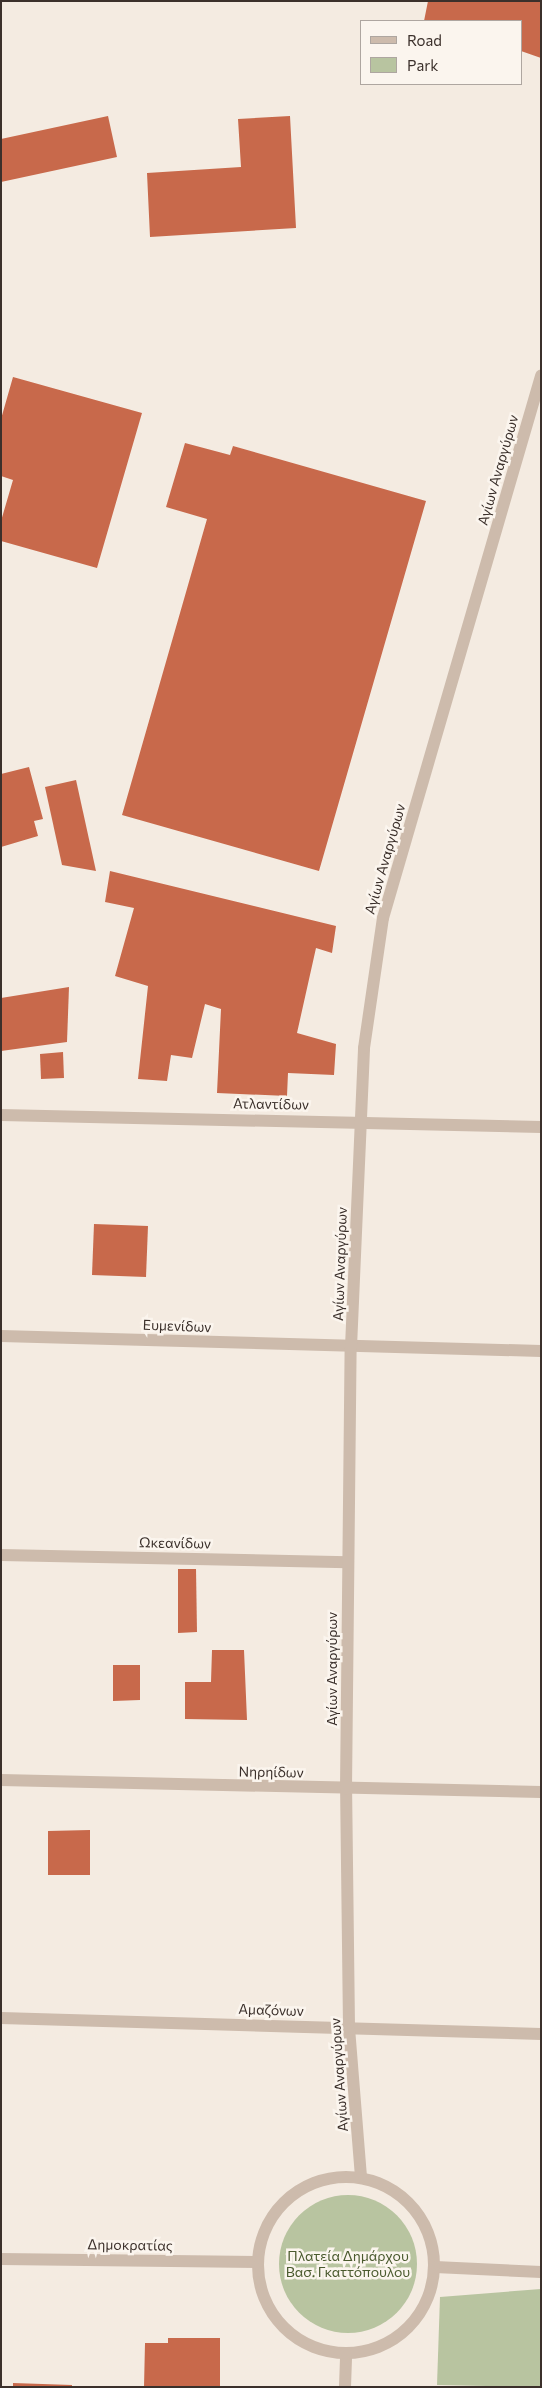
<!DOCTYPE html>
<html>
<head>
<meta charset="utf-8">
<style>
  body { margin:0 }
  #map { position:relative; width:542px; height:2388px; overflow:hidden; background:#f4ebe1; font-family:Commissioner,sans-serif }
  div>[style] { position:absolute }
  .green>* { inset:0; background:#b8c4a0 }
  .round { border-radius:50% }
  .building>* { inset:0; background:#c8694b }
  .minor>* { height:12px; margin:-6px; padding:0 6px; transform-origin:6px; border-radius:6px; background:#cdbbac }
  .tertiary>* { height:12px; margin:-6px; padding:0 6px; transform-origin:6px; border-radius:6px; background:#cdbbac }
  .tertiary>.ring { margin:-6px; padding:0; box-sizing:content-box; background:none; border:12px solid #cdbbac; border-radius:50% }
  span { translate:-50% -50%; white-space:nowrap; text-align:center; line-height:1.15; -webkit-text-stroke:5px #fbf5ee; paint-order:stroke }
  .street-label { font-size:14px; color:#3b302b }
  .park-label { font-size:14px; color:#4a5a2e }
  .frame { position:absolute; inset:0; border:2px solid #3b302b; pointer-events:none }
  .legend { position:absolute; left:360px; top:20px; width:162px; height:65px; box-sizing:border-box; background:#fbf5ee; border:1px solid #aea6a0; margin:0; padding:6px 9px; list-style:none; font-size:15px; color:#3b302b }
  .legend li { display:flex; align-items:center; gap:10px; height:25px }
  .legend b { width:25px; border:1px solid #aea6a0 }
</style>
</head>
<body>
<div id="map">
  <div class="green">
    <div class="round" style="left:279px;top:2195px;width:138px;height:138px"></div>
    <div style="clip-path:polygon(541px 2289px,541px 2387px,437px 2385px,440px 2297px)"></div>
  </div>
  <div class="building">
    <div style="clip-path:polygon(428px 1px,541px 1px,541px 58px,521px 51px,521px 21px,424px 21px)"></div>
    <div style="clip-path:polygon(108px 116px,117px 157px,1px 182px,1px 139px)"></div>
    <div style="clip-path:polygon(290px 116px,296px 228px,150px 237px,147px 173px,241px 167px,238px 119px)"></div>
    <div style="clip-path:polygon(13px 377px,142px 413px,97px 568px,1px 541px,1px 521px,13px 480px,1px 476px,1px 419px)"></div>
    <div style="clip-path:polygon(185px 443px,230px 455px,233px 446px,426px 501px,319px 871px,122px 815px,207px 519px,166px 507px)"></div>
    <div style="clip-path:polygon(29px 767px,43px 819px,34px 821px,38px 836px,1px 847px,1px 774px)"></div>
    <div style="clip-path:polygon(76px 780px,96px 871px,62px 865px,45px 787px)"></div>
    <div style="clip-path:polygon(110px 871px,336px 926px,332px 953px,316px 948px,297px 1033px,336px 1044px,334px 1075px,288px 1073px,287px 1096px,217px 1093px,221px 1009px,205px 1004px,192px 1058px,171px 1055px,167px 1081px,138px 1079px,148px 986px,115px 976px,134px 908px,105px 902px)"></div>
    <div style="clip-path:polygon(69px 987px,67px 1042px,1px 1051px,1px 998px)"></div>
    <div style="clip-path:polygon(63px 1052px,64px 1078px,41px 1079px,40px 1054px)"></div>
    <div style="clip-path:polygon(94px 1224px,148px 1226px,146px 1277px,92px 1275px)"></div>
    <div style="clip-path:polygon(178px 1569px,196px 1569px,197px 1632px,178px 1633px)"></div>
    <div style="clip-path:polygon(212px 1650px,244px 1650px,247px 1720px,185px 1719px,185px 1682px,211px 1682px)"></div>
    <div style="clip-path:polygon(113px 1665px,140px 1665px,140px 1700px,113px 1701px)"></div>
    <div style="clip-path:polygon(90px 1830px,90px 1875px,48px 1875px,48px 1831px)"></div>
    <div style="clip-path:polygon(168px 2338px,220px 2338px,220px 2387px,144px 2387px,145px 2343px,168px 2343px)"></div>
    <div style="clip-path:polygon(13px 2383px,72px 2385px,72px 2387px,13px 2387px)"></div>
  </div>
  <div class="minor">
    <div style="left:1px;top:1115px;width:540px;rotate:1.27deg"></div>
    <div style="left:1px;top:1336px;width:540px;rotate:1.59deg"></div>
    <div style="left:1px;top:1555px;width:347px;rotate:1.2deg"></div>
    <div style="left:1px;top:1780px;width:540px;rotate:1.27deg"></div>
    <div style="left:1px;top:2018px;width:540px;rotate:1.7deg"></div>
    <div style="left:435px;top:2267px;width:106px;rotate:2.7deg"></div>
    <div style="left:345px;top:2387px;width:33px;rotate:-88deg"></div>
  </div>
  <div class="tertiary">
    <div class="ring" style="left:258px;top:2177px;width:164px;height:164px"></div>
    <div style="left:361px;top:2177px;width:150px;rotate:-94.6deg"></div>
    <div style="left:349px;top:2027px;width:238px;rotate:-90.7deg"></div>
    <div style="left:346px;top:1789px;width:442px;rotate:-89.4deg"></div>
    <div style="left:351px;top:1347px;width:299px;rotate:-87.5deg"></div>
    <div style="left:364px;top:1048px;width:131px;rotate:-81.7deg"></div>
    <div style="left:383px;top:918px;width:565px;rotate:-73.75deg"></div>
    <div style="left:1px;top:2259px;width:257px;rotate:0.7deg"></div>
  </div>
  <div class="street-label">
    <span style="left:498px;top:470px;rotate:-74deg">Αγίων Αναργύρων</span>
    <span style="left:385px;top:859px;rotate:-74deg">Αγίων Αναργύρων</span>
    <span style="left:271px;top:1104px;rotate:1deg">Ατλαντίδων</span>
    <span style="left:340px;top:1264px;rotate:-88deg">Αγίων Αναργύρων</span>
    <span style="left:177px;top:1326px;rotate:2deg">Ευμενίδων</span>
    <span style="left:175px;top:1543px;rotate:1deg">Ωκεανίδων</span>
    <span style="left:332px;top:1669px;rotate:-90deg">Αγίων Αναργύρων</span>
    <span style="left:271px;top:1772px;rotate:1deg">Νηρηίδων</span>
    <span style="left:271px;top:2010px;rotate:2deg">Αμαζόνων</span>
    <span style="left:339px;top:2075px;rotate:-94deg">Αγίων Αναργύρων</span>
    <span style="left:130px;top:2245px;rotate:1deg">Δημοκρατίας</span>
  </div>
  <div class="park-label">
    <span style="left:348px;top:2264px">Πλατεία Δημάρχου<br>Βασ. Γκαττόπουλου</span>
  </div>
  <div class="frame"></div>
  <ul class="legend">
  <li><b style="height:6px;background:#cdbbac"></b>Road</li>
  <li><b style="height:14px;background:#b8c4a0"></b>Park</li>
  </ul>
</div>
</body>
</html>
